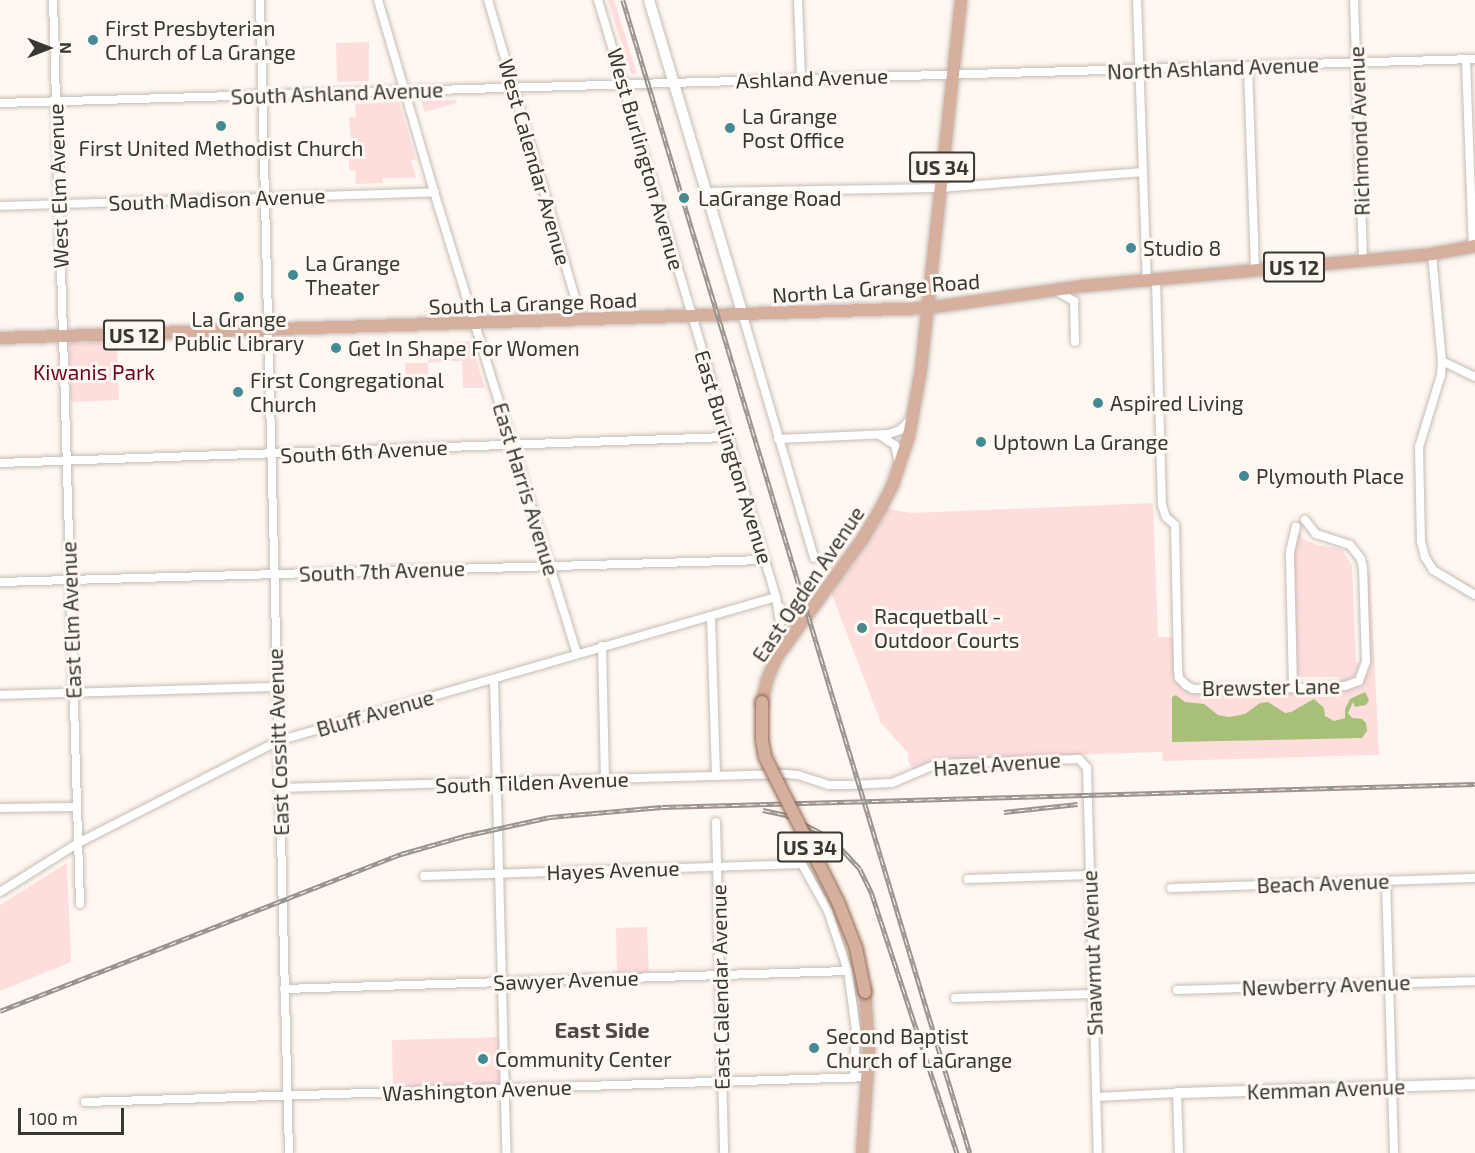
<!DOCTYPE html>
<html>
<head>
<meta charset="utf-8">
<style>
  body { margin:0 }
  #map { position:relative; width:1475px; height:1153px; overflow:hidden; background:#fff8f0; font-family:"Exo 2",sans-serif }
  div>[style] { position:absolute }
  .green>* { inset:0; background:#fedddd }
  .water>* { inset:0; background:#a6c078 }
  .roads { filter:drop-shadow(0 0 2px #c4bdb6) drop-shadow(0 0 2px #c4bdb6) }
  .street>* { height:8px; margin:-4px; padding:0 4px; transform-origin:4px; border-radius:4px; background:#fff }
  .secondary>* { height:10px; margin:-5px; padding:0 5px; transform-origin:5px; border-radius:5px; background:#fff }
  .primary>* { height:12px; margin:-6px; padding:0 6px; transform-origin:6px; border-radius:6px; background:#d7af9e }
  .rail>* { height:4.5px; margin-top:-2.25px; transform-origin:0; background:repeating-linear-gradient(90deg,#fff8f0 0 7px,#99948e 0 14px); box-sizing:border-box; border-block:2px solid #99948e }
  .bridges { filter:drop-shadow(0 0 2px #8e634e) drop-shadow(0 0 2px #8e634e) }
  .primary-bridge>* { height:12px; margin:-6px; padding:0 6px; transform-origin:6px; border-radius:6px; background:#d7af9e }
  .dots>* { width:16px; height:16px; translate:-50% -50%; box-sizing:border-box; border:3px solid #fff8f0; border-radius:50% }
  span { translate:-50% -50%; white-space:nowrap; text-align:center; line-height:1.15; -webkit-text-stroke:6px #fff8f0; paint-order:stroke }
  .shield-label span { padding:2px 4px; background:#fff8f0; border:2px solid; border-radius:4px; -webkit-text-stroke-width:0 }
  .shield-label { font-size:20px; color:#393733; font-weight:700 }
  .poi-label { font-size:21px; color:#393733 }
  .left { translate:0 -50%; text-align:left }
  .street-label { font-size:21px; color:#393733 }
  .park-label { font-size:21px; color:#6a041c }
  .neighbourhood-label { font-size:22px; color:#4e4842; font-weight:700 }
  .north { position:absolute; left:18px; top:18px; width:60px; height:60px; -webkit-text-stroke:4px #fff8f0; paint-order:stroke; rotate:90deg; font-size:16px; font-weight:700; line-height:24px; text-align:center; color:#393733 }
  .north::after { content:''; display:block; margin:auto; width:21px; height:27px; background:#393733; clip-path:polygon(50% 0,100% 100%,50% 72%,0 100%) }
  .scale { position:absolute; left:18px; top:1108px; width:106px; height:27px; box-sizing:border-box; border:3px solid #393733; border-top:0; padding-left:8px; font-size:18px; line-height:21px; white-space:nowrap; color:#393733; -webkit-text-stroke:4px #fff8f0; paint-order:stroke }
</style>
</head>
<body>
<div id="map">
  <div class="green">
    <div style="clip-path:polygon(608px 0,614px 0,637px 74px,631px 74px)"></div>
    <div style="clip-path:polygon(369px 42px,369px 81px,337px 82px,336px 43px)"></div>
    <div style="clip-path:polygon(456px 100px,457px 103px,425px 112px,421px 101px)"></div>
    <div style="clip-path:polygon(399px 102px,416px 159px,411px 161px,416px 178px,382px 178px,383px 183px,356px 184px,355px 170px,349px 170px,349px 151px,352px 151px,349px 117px,356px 117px,355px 104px)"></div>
    <div style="clip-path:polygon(117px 341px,119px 400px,71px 402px,69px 343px)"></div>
    <div style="clip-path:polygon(470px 341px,485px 388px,463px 388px,462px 361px,450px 361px,449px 342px)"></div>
    <div style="clip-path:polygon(442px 342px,442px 362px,428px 363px,429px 384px,406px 384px,405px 363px,428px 363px,428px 343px)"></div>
    <div style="clip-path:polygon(1153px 503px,1158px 637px,1173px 637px,1175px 679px,1189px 692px,1203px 694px,1344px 690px,1355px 687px,1363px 680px,1369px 667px,1367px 573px,1370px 573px,1379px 755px,1163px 761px,1162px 752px,951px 759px,934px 761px,913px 769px,908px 761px,908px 753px,881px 723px,829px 587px,883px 508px,911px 513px)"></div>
    <div style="clip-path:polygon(1300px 532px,1303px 539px,1317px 545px,1342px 549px,1352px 566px,1356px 662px,1361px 663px,1353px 679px,1344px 682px,1341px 682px,1339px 677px,1297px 677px,1293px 553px,1295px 540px)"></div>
    <div style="clip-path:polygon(67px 863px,71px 962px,0 991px,0 905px)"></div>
    <div style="clip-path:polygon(647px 927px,649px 975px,617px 976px,616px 928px)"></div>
    <div style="clip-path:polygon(502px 1037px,504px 1088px,393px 1092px,392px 1040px)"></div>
  </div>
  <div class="water">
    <div style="clip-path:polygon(1365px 692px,1369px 700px,1366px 705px,1355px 707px,1353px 702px,1348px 713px,1352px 718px,1362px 719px,1366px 723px,1367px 731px,1362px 738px,1172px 742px,1172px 697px,1176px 695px,1185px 702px,1204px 704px,1218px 715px,1229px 717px,1245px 714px,1260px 703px,1268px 702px,1285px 713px,1291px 712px,1314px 699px,1324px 708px,1325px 716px,1334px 721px,1345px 718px,1345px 709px,1350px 699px)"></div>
  </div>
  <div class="roads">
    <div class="street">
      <div style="left:53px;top:0;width:904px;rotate:88.29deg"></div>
      <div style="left:260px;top:0;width:1153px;rotate:88.56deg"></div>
      <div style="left:378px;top:0;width:214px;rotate:73.7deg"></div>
      <div style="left:438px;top:205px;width:470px;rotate:72.8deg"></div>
      <div style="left:488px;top:0;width:320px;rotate:73.7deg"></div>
      <div style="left:578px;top:307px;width:15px;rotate:113deg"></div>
      <div style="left:598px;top:0;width:623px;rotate:73.4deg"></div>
      <div style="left:776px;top:597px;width:26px;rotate:81deg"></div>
      <div style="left:780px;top:623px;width:30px;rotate:94deg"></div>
      <div style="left:798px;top:0;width:78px;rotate:87.8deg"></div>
      <div style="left:1137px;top:0;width:280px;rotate:88deg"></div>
      <div style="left:1354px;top:0;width:261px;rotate:88deg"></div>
      <div style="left:1466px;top:60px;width:187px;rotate:87.9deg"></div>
      <div style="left:1248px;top:67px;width:203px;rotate:88deg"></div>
      <div style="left:0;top:103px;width:1476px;rotate:-1.71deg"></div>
      <div style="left:706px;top:192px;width:234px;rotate:-1deg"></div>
      <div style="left:940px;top:188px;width:204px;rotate:-4.5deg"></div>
      <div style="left:0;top:206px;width:435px;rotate:-1.8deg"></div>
      <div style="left:1432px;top:254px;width:107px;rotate:84.7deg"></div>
      <div style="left:1442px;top:361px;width:14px;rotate:94deg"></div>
      <div style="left:1441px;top:375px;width:75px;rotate:107deg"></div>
      <div style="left:1419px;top:447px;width:94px;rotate:88.8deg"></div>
      <div style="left:1421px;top:541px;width:16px;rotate:76deg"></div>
      <div style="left:1425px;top:557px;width:15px;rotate:58deg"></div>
      <div style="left:1433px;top:570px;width:49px;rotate:30.8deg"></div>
      <div style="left:1156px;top:280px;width:225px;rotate:88.5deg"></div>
      <div style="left:1162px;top:505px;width:13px;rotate:72deg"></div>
      <div style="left:1166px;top:517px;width:12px;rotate:42deg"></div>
      <div style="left:1175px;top:525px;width:144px;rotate:88.8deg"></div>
      <div style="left:1178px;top:669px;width:9px;rotate:84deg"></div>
      <div style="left:1179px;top:678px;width:10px;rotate:45deg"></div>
      <div style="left:1186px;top:685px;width:8px;rotate:30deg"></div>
      <div style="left:1193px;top:689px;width:123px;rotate:-0.5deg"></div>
      <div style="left:1316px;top:688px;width:29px;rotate:-4deg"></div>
      <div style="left:1345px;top:686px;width:15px;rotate:-20deg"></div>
      <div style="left:1359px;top:681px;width:20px;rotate:-70deg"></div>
      <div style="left:1366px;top:662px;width:94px;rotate:-91.8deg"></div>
      <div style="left:1363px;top:568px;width:9px;rotate:-103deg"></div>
      <div style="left:1361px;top:559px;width:18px;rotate:-128deg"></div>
      <div style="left:1350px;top:545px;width:36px;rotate:-162deg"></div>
      <div style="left:1316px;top:534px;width:18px;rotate:-128deg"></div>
      <div style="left:1056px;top:291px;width:21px;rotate:29deg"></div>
      <div style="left:1074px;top:301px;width:41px;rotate:88.6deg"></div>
      <div style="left:743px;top:316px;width:252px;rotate:73.6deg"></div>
      <div style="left:1442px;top:361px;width:37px;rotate:26deg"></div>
      <div style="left:881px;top:436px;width:17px;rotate:33deg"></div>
      <div style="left:895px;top:445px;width:18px;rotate:77deg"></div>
      <div style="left:778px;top:439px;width:111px;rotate:-2.6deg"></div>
      <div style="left:889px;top:434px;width:12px;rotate:-20deg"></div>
      <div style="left:900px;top:430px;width:16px;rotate:-45deg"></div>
      <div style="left:0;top:463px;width:728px;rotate:-2.05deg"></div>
      <div style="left:0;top:582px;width:765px;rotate:-1.65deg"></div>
      <div style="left:780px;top:607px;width:15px;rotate:53deg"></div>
      <div style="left:789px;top:619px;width:6px;rotate:18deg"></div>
      <div style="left:795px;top:621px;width:9px;rotate:-13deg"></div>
      <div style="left:711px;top:616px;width:160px;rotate:88.2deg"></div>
      <div style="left:602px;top:646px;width:134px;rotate:88.7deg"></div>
      <div style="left:494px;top:679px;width:474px;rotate:88.5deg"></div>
      <div style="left:1293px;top:688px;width:136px;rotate:-91.3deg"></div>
      <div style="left:1290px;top:552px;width:26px;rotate:-77deg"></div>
      <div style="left:0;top:695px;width:277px;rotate:-1.7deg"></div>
      <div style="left:279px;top:788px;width:506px;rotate:-1.58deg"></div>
      <div style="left:785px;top:774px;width:13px;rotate:4deg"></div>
      <div style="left:798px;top:775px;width:32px;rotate:18deg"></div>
      <div style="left:828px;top:785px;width:22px"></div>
      <div style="left:850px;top:785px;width:42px;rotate:-2.7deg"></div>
      <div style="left:892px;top:783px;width:49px;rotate:-22.9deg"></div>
      <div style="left:937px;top:764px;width:142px;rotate:-2deg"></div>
      <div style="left:1079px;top:759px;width:12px;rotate:48deg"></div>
      <div style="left:1087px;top:768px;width:385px;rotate:88.4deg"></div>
      <div style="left:0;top:808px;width:76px;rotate:-0.8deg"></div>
      <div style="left:716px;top:822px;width:331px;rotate:88.6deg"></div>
      <div style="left:424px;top:876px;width:378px;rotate:-1.8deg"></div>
      <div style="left:802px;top:864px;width:54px;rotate:61deg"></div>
      <div style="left:828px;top:911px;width:63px;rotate:71.6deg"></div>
      <div style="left:848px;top:971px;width:60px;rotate:82.3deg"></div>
      <div style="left:856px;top:1030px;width:48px;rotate:92.4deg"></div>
      <div style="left:968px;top:879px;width:121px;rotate:-1.9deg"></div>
      <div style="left:1386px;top:881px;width:272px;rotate:88.3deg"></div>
      <div style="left:1171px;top:888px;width:304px;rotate:-1.9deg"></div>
      <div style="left:0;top:892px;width:92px;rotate:-32.1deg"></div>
      <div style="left:78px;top:843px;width:225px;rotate:-27deg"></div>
      <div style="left:278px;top:741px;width:518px;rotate:-16.13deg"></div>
      <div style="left:284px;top:989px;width:564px;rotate:-1.83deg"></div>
      <div style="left:1177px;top:990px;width:298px;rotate:-1.7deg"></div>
      <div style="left:955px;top:998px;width:138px;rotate:-1.7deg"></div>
      <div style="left:1097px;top:1097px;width:80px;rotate:-2.9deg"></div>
      <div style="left:1177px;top:1093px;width:60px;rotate:88.1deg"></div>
      <div style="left:85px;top:1102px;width:783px;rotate:-1.83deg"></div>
    </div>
    <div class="secondary">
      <div style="left:649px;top:0;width:330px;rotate:73.4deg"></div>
      <div style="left:1177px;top:1093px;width:298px;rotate:-1.7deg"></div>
    </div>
    <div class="primary">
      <div style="left:0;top:338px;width:927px;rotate:-1.85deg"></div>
      <div style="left:927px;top:308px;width:158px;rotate:-8deg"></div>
      <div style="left:1083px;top:286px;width:350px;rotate:-5.2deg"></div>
      <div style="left:1432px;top:254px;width:44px;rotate:-10.5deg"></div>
      <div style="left:762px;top:702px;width:23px;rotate:-77deg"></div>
      <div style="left:767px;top:680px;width:25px;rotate:-67deg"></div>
      <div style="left:777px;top:657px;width:147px;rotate:-54.1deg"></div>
      <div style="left:863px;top:538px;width:35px;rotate:-59deg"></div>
      <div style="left:881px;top:508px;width:27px;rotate:-63deg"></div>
      <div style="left:893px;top:484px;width:51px;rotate:-71.6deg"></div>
      <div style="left:909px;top:436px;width:68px;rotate:-79.8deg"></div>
      <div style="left:921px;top:369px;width:371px;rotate:-83.8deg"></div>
      <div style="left:862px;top:1153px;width:103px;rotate:-86.1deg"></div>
      <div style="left:869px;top:1050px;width:58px;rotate:-93.9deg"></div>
    </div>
  </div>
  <div class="rail">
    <div style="left:623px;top:0;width:1204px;rotate:73.25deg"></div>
    <div style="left:763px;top:810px;width:24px;rotate:12deg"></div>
    <div style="left:786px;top:815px;width:36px;rotate:27deg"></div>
    <div style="left:818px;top:831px;width:22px;rotate:34deg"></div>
    <div style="left:836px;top:843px;width:35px;rotate:47deg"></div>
    <div style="left:860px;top:869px;width:28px;rotate:64deg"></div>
    <div style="left:872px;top:894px;width:273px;rotate:71.8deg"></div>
    <div style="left:1004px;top:812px;width:74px;rotate:-6.2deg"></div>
    <div style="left:0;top:1011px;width:431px;rotate:-21.4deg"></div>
    <div style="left:401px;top:854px;width:66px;rotate:-15.9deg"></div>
    <div style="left:464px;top:836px;width:88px;rotate:-12.5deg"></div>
    <div style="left:550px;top:817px;width:112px;rotate:-5.1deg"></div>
    <div style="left:662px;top:807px;width:813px;rotate:-1.62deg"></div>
  </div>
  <div class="bridges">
    <div class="primary-bridge">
      <div style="left:762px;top:702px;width:38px;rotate:90deg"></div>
      <div style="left:762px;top:740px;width:17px;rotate:80deg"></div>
      <div style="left:765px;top:757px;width:162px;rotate:63.3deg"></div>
      <div style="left:838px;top:902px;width:49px;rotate:68.6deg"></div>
      <div style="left:856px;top:948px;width:45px;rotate:78.4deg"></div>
    </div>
  </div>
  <div class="dots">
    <div style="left:93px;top:40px;background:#438a92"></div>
    <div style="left:221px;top:126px;background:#438a92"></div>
    <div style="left:730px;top:128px;background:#438a92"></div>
    <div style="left:684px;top:198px;background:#438a92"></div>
    <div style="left:1131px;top:248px;background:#438a92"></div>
    <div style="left:293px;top:275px;background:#438a92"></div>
    <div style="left:239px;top:297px;background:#438a92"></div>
    <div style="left:336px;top:348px;background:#438a92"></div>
    <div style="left:238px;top:392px;background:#438a92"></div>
    <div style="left:1098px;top:403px;background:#438a92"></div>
    <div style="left:981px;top:442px;background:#438a92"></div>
    <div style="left:1244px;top:476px;background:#438a92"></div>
    <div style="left:862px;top:628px;background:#438a92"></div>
    <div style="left:814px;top:1048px;background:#438a92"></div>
    <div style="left:483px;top:1059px;background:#438a92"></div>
  </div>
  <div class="shield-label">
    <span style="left:942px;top:167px">US 34</span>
    <span style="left:1294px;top:267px">US 12</span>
    <span style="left:134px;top:335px">US 12</span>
    <span style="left:810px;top:847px">US 34</span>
  </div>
  <div class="poi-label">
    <span class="left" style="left:105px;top:40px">First Presbyterian<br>Church of La Grange</span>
    <span class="left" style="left:742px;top:128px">La Grange<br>Post Office</span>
    <span style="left:221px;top:148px">First United Methodist Church</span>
    <span class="left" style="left:698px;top:198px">LaGrange Road</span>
    <span class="left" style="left:1143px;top:248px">Studio 8</span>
    <span class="left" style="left:305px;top:275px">La Grange<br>Theater</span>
    <span style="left:239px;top:331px">La Grange<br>Public Library</span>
    <span class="left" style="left:348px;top:348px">Get In Shape For Women</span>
    <span class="left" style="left:250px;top:392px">First Congregational<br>Church</span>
    <span class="left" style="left:1110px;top:403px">Aspired Living</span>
    <span class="left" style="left:993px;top:442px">Uptown La Grange</span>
    <span class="left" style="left:1256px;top:476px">Plymouth Place</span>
    <span class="left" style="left:874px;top:628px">Racquetball -<br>Outdoor Courts</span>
    <span class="left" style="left:826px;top:1048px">Second Baptist<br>Church of LaGrange</span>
    <span class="left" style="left:495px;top:1059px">Community Center</span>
  </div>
  <div class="street-label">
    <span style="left:1213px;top:68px;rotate:-2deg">North Ashland Avenue</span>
    <span style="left:812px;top:78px;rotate:-2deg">Ashland Avenue</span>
    <span style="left:337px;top:93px;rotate:-2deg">South Ashland Avenue</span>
    <span style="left:1359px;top:131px;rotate:-92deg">Richmond Avenue</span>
    <span style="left:646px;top:159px;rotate:74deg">West Burlington Avenue</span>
    <span style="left:535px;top:162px;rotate:74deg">West Calendar Avenue</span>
    <span style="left:58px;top:186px;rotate:-92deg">West Elm Avenue</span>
    <span style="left:217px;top:199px;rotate:-2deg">South Madison Avenue</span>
    <span style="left:876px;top:288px;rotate:-4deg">North La Grange Road</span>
    <span style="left:533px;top:303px;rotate:-2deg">South La Grange Road</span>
    <span style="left:364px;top:451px;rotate:-3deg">South 6th Avenue</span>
    <span style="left:734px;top:457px;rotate:73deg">East Burlington Avenue</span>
    <span style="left:526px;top:489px;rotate:73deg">East Harris Avenue</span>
    <span style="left:382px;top:571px;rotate:-2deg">South 7th Avenue</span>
    <span style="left:808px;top:584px;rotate:-56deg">East Ogden Avenue</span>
    <span style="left:71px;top:620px;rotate:-92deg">East Elm Avenue</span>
    <span style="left:1271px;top:687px;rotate:-1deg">Brewster Lane</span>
    <span style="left:375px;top:713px;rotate:-16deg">Bluff Avenue</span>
    <span style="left:278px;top:742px;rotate:-92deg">East Cossitt Avenue</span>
    <span style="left:997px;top:764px;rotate:-4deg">Hazel Avenue</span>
    <span style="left:532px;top:782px;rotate:-2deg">South Tilden Avenue</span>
    <span style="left:613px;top:870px;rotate:-2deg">Hayes Avenue</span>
    <span style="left:1323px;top:883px;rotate:-2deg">Beach Avenue</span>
    <span style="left:1092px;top:953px;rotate:-92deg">Shawmut Avenue</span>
    <span style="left:566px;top:980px;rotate:-2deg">Sawyer Avenue</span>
    <span style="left:1326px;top:985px;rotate:-2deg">Newberry Avenue</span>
    <span style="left:720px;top:987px;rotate:-91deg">East Calendar Avenue</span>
    <span style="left:1326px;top:1089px;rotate:-2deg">Kemman Avenue</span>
    <span style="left:477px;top:1090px;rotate:-2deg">Washington Avenue</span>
  </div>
  <div class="park-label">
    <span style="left:94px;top:372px">Kiwanis Park</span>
  </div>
  <div class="neighbourhood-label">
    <span style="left:602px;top:1030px">East Side</span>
  </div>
  <div class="north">N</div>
  <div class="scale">100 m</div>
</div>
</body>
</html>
